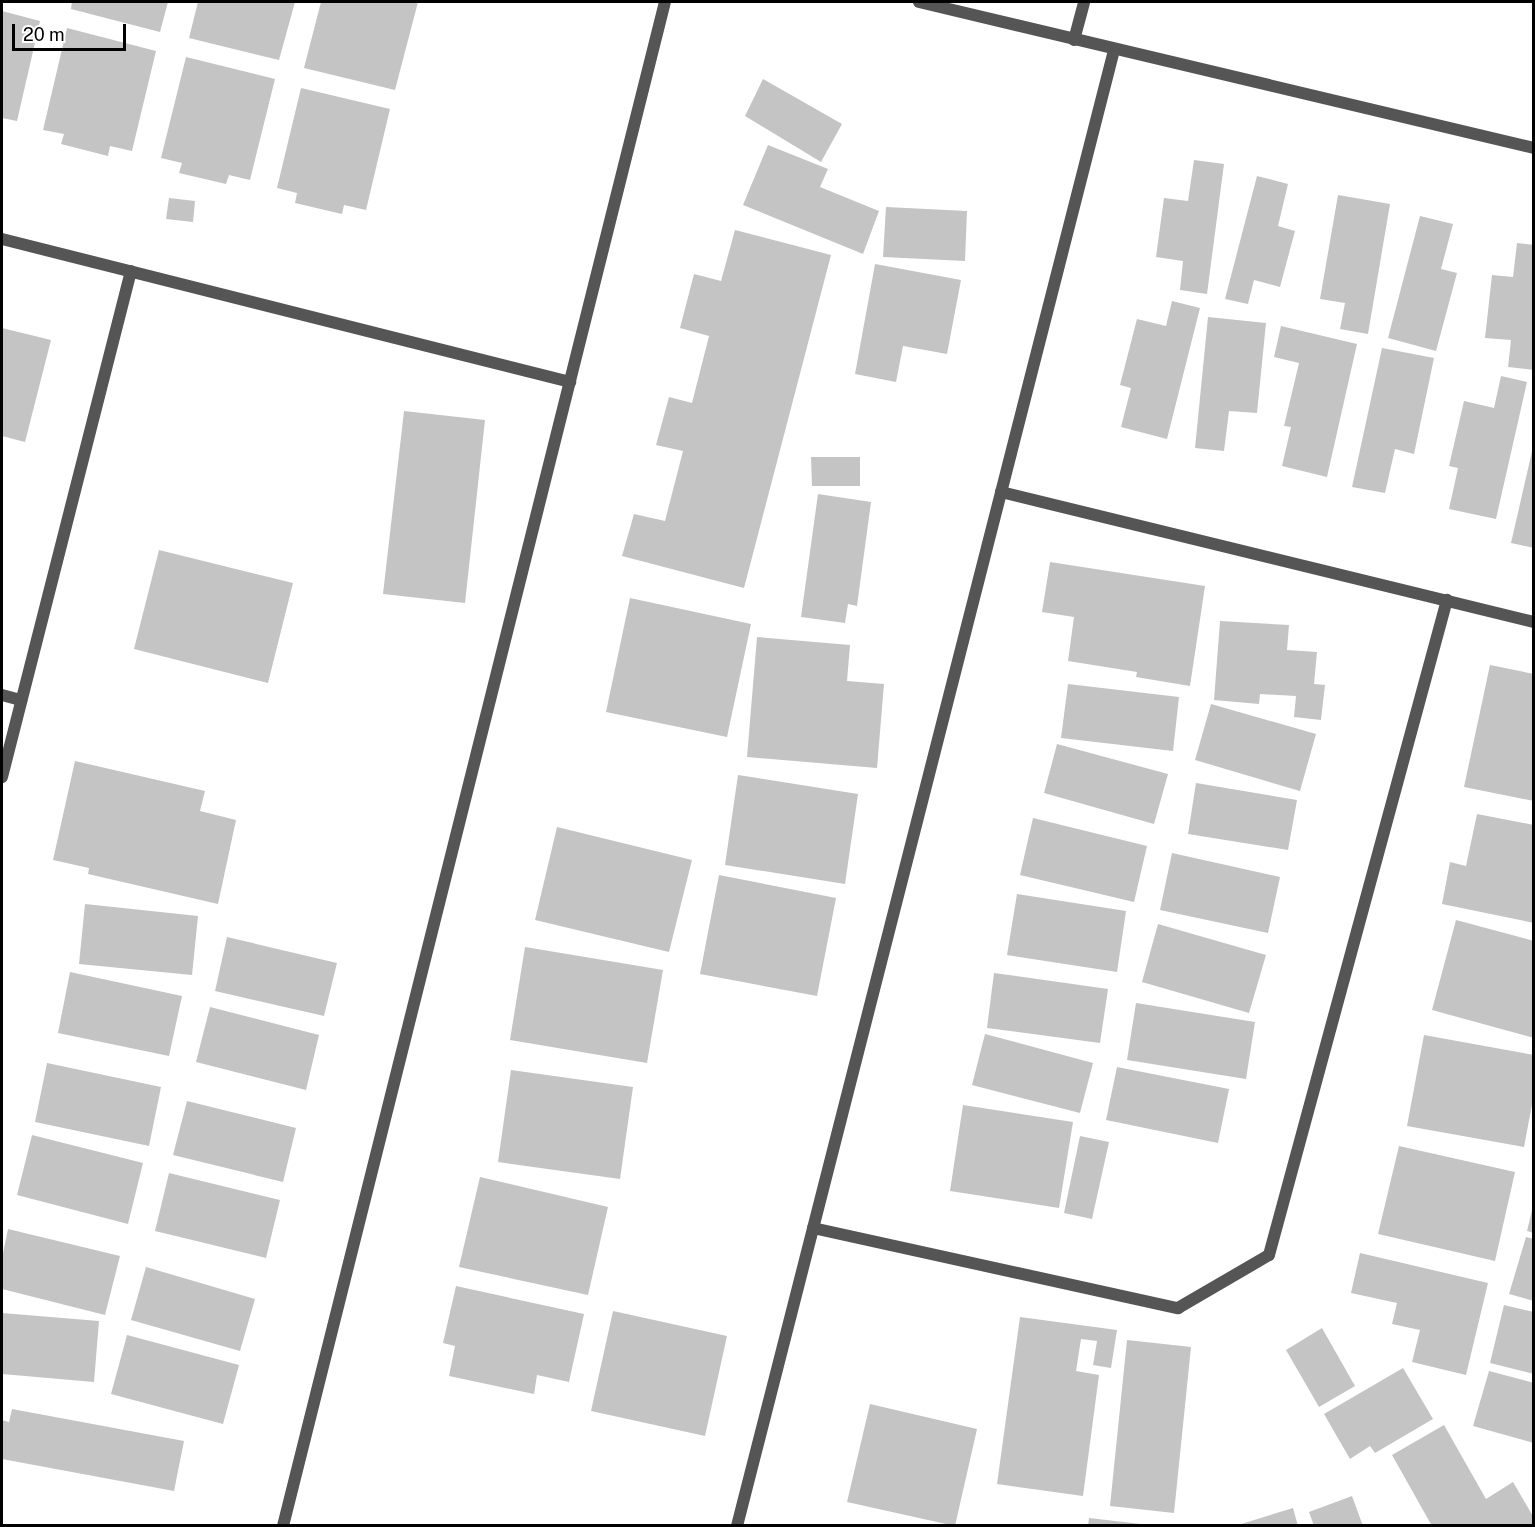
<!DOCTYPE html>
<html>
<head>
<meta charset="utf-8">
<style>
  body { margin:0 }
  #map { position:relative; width:1535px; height:1527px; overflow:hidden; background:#fff; font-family:"Public Sans",sans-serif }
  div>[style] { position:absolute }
  .building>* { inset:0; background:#c4c4c4 }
  .street>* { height:12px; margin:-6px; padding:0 6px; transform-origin:6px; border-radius:6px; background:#555 }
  span { translate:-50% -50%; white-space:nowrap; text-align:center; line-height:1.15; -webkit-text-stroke:6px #fff; paint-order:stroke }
  .frame { position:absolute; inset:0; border:3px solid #000; pointer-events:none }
  .scale { position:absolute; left:12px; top:24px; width:114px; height:27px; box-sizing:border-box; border:3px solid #000; border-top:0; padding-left:8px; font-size:18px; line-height:21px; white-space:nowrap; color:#000; -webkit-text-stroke:4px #fff; paint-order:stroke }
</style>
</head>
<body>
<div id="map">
  <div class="building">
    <div style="clip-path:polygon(72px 2px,168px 2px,160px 32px,71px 9px)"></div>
    <div style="clip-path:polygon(198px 2px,295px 2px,279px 60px,189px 38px)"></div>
    <div style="clip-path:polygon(321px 2px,418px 2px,395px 90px,304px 68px)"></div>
    <div style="clip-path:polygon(2px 11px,40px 21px,17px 121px,2px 118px)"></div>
    <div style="clip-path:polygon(67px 28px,156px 51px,132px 151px,110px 146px,108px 156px,61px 144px,64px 134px,43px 130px)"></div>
    <div style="clip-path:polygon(186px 57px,275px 79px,250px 180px,229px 175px,226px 184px,179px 173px,182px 163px,161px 158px)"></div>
    <div style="clip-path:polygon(763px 79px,842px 124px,821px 162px,745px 116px)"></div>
    <div style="clip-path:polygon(301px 88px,390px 109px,366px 210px,344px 205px,342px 214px,295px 203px,297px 193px,277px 188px)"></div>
    <div style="clip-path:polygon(768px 145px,828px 169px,820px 187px,879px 211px,863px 254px,743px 205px)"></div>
    <div style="clip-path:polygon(1194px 160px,1224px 164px,1207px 294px,1180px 290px,1183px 261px,1156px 257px,1164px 198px,1188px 201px)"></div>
    <div style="clip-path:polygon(1257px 176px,1288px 184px,1278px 226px,1295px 231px,1280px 287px,1254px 280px,1248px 304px,1225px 299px)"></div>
    <div style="clip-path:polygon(1338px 195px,1390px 204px,1368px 334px,1340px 329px,1345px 303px,1320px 299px)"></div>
    <div style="clip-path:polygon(169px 198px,195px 201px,193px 222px,166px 219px)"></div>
    <div style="clip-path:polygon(886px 207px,967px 211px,965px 261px,883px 257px)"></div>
    <div style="clip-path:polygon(1420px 216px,1453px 224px,1441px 269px,1457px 273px,1436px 351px,1388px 338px)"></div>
    <div style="clip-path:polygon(735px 230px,831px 255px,744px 588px,622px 556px,634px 514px,665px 521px,683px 451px,656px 445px,669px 397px,692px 403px,709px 336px,680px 328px,694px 274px,721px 281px)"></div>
    <div style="clip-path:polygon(1517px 243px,1534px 245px,1534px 370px,1508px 367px,1511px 340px,1485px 338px,1492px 275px,1513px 277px)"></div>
    <div style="clip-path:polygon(875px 264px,961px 280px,947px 354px,903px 346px,896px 382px,855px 374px)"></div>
    <div style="clip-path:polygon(1172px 301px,1200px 308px,1167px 439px,1121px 427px,1131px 388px,1120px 385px,1137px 319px,1166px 326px)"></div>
    <div style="clip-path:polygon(1208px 317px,1266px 323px,1257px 413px,1229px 411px,1224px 451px,1195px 448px)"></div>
    <div style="clip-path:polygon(1281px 326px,1357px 344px,1327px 477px,1282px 466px,1291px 427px,1284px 426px,1299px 363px,1274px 357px)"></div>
    <div style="clip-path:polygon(2px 328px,51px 340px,25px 442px,2px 436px)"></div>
    <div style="clip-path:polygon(1382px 348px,1434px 358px,1414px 454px,1395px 449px,1385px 493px,1352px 487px)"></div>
    <div style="clip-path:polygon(1501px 376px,1527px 382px,1496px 519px,1449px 509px,1458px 468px,1449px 466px,1464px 401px,1494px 408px)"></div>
    <div style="clip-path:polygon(404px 411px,485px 420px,465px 603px,383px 594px)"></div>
    <div style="clip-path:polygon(1533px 447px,1534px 447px,1534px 548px,1511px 543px)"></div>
    <div style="clip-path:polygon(811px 457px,860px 457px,860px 486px,812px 486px)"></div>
    <div style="clip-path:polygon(818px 494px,871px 502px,857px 606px,848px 604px,845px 623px,801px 617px)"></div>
    <div style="clip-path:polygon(159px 550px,293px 583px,268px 683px,134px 649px)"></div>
    <div style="clip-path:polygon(1050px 562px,1205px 586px,1190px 686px,1136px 677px,1137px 672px,1068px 661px,1074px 617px,1042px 612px)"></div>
    <div style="clip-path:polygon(630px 598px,751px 624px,727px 737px,606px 712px)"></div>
    <div style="clip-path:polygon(1220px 621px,1289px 625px,1287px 650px,1317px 652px,1314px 684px,1325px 685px,1321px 720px,1294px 717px,1296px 696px,1260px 694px,1259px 704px,1214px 700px)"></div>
    <div style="clip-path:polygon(757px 637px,850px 645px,847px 681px,884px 684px,877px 768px,747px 757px)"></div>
    <div style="clip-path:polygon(1490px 665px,1534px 674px,1534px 801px,1464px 787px)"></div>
    <div style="clip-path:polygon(1068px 684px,1179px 697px,1173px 751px,1061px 738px)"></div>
    <div style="clip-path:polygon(1211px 704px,1316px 734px,1300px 791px,1195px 760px)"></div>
    <div style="clip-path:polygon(1057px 744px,1168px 774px,1154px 824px,1044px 793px)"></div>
    <div style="clip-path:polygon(75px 761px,205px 791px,200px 811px,236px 820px,218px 904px,88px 874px,89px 868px,53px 860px)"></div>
    <div style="clip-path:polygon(738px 775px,858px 794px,845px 884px,725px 865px)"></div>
    <div style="clip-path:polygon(1196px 783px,1297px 800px,1288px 850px,1188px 834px)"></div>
    <div style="clip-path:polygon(1477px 814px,1534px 825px,1534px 923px,1442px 904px,1450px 862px,1466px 866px)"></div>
    <div style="clip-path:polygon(1033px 818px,1147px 846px,1134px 902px,1020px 875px)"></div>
    <div style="clip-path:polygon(557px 827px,692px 860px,669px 952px,535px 920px)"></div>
    <div style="clip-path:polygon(1172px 853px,1280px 877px,1268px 933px,1160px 910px)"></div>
    <div style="clip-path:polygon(719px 875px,836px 898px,817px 996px,700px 974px)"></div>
    <div style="clip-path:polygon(1017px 894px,1126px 911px,1117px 972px,1007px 955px)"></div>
    <div style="clip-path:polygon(85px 904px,198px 916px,192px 975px,79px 964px)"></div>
    <div style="clip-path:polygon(1456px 920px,1534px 941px,1534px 1038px,1432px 1010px)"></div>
    <div style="clip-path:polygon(1158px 924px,1266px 955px,1249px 1013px,1142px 982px)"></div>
    <div style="clip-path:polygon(227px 937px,337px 963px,324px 1016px,215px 991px)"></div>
    <div style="clip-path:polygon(525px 947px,663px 970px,647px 1063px,510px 1040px)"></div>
    <div style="clip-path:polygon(70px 972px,182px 996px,169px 1056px,58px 1033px)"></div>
    <div style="clip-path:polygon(994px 973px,1108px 989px,1100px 1043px,987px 1028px)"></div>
    <div style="clip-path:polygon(1136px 1003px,1255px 1022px,1246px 1079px,1127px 1060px)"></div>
    <div style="clip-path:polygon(210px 1007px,319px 1035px,306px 1090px,196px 1062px)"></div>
    <div style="clip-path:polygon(985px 1034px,1093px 1063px,1080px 1113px,972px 1085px)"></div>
    <div style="clip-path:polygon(1424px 1035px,1534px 1055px,1534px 1094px,1524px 1147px,1407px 1126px)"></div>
    <div style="clip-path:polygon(47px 1063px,161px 1087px,149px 1146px,35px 1122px)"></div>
    <div style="clip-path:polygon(1117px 1067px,1229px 1089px,1218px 1143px,1106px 1120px)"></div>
    <div style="clip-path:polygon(511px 1070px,633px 1087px,620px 1179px,498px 1162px)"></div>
    <div style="clip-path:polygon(187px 1101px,296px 1128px,283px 1182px,173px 1155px)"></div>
    <div style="clip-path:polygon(963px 1105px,1073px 1122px,1059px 1208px,950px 1191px)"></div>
    <div style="clip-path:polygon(32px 1135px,143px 1163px,128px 1224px,17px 1195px)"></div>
    <div style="clip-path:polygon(1080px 1136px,1109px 1142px,1092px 1219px,1064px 1213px)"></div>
    <div style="clip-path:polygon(1399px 1146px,1515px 1172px,1495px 1261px,1378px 1234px)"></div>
    <div style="clip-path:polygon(169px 1173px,280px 1200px,266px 1258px,155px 1231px)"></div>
    <div style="clip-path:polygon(480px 1177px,608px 1207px,588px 1295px,459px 1267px)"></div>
    <div style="clip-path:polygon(1533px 1206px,1534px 1206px,1534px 1233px,1527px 1231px)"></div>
    <div style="clip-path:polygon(8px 1229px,120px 1256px,105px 1315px,2px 1289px,2px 1258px)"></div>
    <div style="clip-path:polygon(1526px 1237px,1534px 1239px,1534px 1301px,1509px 1294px)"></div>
    <div style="clip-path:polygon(1360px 1253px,1488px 1283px,1466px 1375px,1412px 1362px,1420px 1330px,1392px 1324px,1397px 1303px,1351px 1293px)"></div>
    <div style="clip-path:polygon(146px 1267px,255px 1299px,240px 1351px,131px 1320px)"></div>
    <div style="clip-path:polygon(456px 1286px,584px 1314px,569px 1382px,537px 1375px,534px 1394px,449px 1376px,455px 1346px,443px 1343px)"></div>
    <div style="clip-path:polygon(1504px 1305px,1534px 1312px,1534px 1374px,1490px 1363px)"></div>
    <div style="clip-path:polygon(613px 1311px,727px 1336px,705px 1436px,591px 1411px)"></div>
    <div style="clip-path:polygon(2px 1313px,99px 1321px,94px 1382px,2px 1374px)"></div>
    <div style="clip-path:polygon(1020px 1317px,1117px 1330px,1111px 1368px,1093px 1365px,1097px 1341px,1081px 1339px,1076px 1371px,1099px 1375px,1083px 1496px,997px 1484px)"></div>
    <div style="clip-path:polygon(1322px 1328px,1355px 1386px,1319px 1407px,1286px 1350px)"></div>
    <div style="clip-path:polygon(127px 1335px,239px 1365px,223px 1424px,111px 1394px)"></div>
    <div style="clip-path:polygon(1127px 1340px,1191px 1347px,1174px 1513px,1110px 1506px)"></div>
    <div style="clip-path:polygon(1403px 1368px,1433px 1419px,1375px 1453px,1370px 1446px,1350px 1459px,1324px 1414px)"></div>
    <div style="clip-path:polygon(1489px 1371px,1534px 1383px,1534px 1443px,1473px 1426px)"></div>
    <div style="clip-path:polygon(870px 1404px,977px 1429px,955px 1526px,847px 1502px)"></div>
    <div style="clip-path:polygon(12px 1409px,184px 1441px,174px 1491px,2px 1459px,2px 1420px,9px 1422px)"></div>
    <div style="clip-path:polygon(1444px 1425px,1486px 1499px,1513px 1482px,1534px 1518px,1534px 1526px,1432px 1526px,1392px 1455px)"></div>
    <div style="clip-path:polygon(1352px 1496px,1363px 1526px,1314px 1526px,1309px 1512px)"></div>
    <div style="clip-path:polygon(1293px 1508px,1298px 1526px,1238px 1526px,1238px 1525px)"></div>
    <div style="clip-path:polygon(1089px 1518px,1141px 1524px,1141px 1526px,1088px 1526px)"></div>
  </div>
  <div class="street">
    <div style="left:919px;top:2px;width:632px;rotate:13.35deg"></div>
    <div style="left:1074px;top:40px;width:39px;rotate:-75deg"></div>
    <div style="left:2px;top:239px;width:586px;rotate:14.13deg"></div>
    <div style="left:1001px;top:492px;width:549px;rotate:13.71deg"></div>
    <div style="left:2px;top:695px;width:20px;rotate:15deg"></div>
    <div style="left:2px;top:777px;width:522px;rotate:-75.7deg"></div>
    <div style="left:813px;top:1228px;width:374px;rotate:12.4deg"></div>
    <div style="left:1178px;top:1308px;width:105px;rotate:-30.2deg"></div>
    <div style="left:1269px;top:1255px;width:679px;rotate:-74.8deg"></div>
    <div style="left:283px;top:1526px;width:1571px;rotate:-75.93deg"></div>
    <div style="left:737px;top:1526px;width:1523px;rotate:-75.67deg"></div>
  </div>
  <div class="frame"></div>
  <div class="scale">20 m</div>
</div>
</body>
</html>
